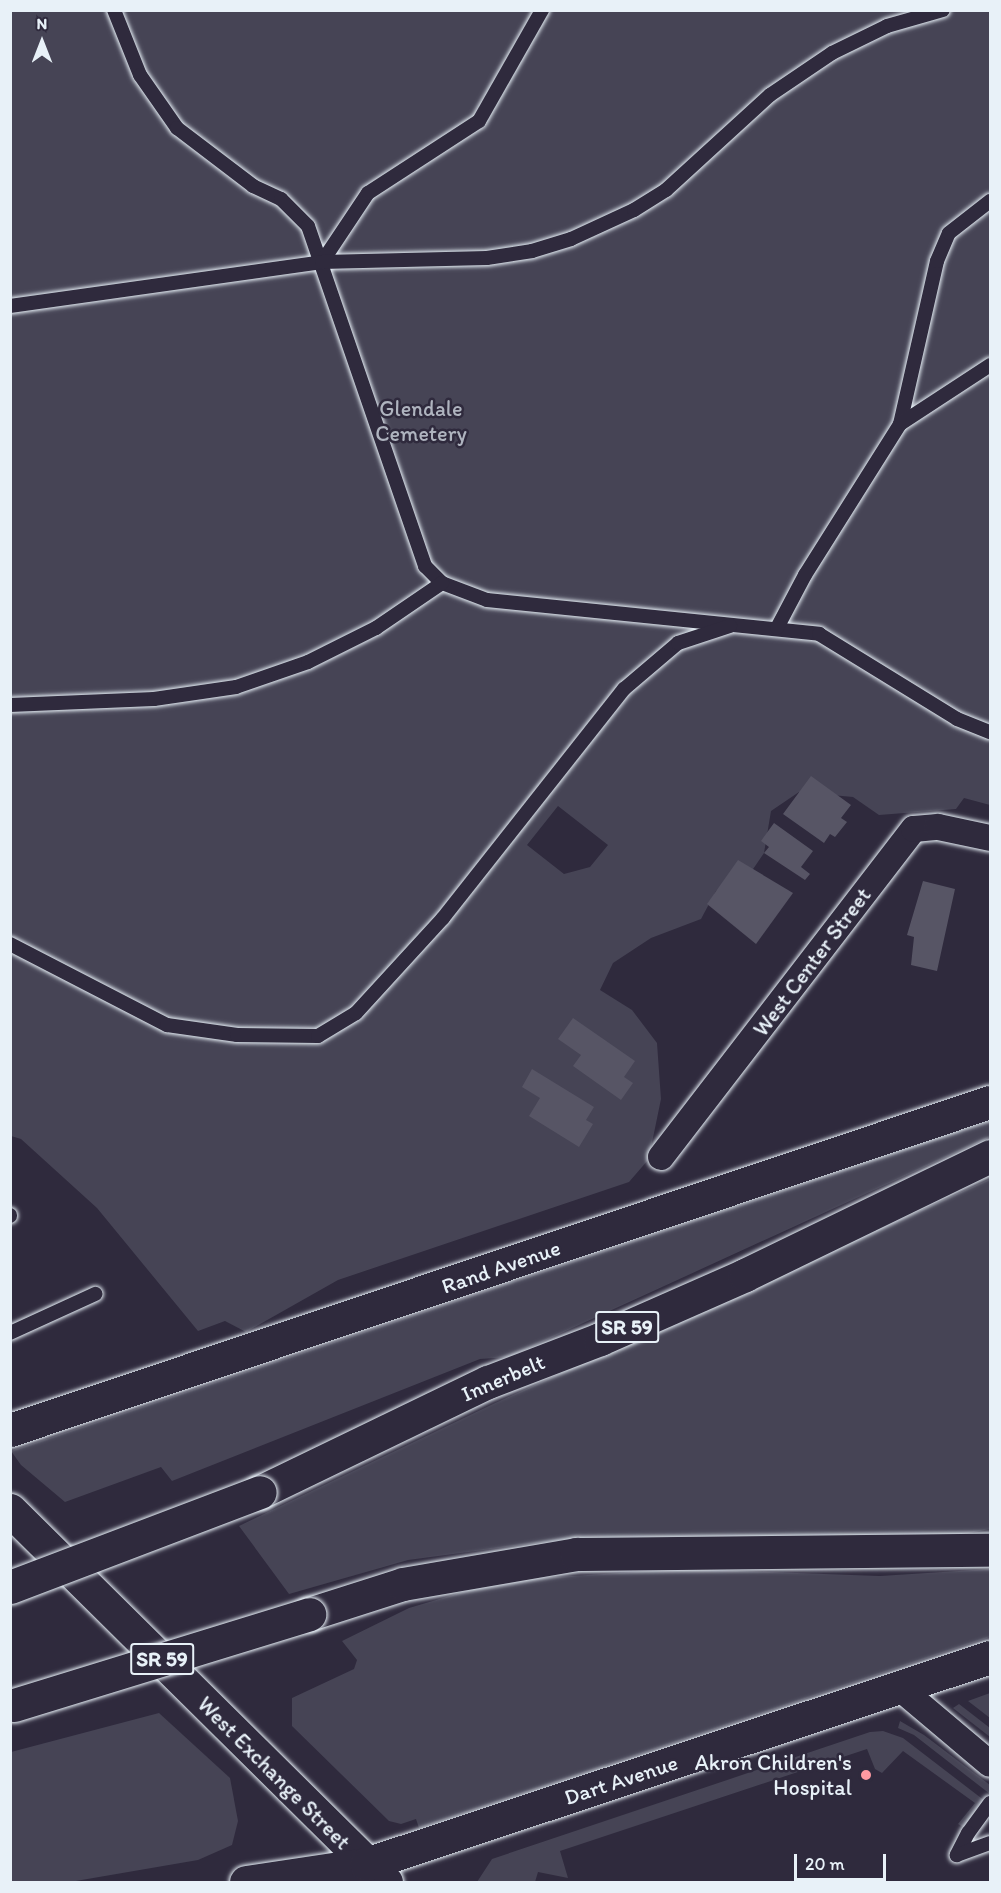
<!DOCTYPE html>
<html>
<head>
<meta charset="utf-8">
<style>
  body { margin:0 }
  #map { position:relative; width:1001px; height:1893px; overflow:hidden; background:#2f2a3d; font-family:Itim,sans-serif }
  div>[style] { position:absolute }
  .green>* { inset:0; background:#464455 }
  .building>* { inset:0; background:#575565 }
  .roads { filter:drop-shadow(0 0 2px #e8f1f8) drop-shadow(0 0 2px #e8f1f8) }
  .lane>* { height:14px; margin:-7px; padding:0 7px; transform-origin:7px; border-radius:7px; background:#2f2a3d }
  .street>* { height:26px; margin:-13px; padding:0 13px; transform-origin:13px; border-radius:13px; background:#2f2a3d }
  .primary>* { height:33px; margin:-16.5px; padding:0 16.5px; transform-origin:16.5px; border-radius:16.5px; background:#2f2a3d }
  .highway>* { height:33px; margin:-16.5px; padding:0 16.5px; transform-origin:16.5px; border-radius:16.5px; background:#2f2a3d }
  .bridges { filter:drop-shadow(0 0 2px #e8f1f8) drop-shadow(0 0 2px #e8f1f8) }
  .highway-bridge>* { height:33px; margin:-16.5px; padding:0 16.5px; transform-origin:16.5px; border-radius:16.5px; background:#2f2a3d }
  .dots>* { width:16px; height:16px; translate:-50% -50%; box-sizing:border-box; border:3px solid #2f2a3d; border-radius:50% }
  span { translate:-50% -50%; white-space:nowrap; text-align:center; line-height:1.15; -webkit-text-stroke:5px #2f2a3d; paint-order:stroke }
  .shield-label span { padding:2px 4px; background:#2f2a3d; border:2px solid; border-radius:4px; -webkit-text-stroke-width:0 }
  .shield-label { font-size:21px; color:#e8f1f8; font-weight:700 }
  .park-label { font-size:22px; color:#afb4bf }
  .street-label { font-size:22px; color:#e8f1f8 }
  .poi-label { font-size:22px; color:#e8f1f8 }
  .right { translate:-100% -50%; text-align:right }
  .frame { position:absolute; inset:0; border:12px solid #e8f1f8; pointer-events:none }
  .north { position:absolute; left:12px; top:12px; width:60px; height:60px; -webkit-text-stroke:4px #2f2a3d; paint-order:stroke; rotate:0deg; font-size:16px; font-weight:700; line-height:24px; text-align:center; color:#e8f1f8 }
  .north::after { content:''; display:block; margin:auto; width:21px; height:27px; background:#e8f1f8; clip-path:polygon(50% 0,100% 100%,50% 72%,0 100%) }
  .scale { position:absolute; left:794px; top:1854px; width:92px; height:27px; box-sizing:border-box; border:3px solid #e8f1f8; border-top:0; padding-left:8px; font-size:18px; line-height:21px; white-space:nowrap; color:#e8f1f8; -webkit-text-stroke:4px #2f2a3d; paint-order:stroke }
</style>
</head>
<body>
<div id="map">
  <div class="green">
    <div style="clip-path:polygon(evenodd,10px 11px,990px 11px,990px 805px,964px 798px,956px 809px,879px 815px,853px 797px,799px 792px,771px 811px,764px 853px,749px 875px,716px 891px,701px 919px,651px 938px,613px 963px,600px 990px,632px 1010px,657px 1043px,661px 1099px,654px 1133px,648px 1160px,629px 1182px,338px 1280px,246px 1332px,225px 1321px,198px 1331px,97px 1208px,21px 1139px,11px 1136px,10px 11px,558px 806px,608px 845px,590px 867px,564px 874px,527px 845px,558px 806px)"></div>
    <div style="clip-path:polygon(990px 1121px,990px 1137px,509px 1357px,480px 1359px,172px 1481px,161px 1467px,65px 1502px,21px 1465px,11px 1451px)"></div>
    <div style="clip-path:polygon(990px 1179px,990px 1529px,958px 1535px,582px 1537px,408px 1560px,289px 1594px,239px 1526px,493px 1404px)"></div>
    <div style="clip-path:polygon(683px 1569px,880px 1576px,990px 1569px,990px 1637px,419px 1828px,416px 1819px,401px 1824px,389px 1821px,292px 1726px,292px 1698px,354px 1669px,357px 1660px,342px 1641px,409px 1608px,470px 1590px,540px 1578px)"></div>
    <div style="clip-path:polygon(990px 1693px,990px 1718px,968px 1701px)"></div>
    <div style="clip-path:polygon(959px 1704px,990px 1728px,990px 1737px,953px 1708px)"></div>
    <div style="clip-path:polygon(159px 1713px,230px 1778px,238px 1821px,232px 1845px,198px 1860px,70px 1882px,11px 1882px,11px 1752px)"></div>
    <div style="clip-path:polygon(900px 1721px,924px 1735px,990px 1785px,990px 1794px,914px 1735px,898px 1728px)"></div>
    <div style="clip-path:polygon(883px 1731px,903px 1738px,985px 1801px,963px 1827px,958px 1824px,975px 1803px,903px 1751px,882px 1773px,875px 1769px,867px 1749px,560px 1851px,568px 1878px,538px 1872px,535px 1882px,477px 1882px,492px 1859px,870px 1732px)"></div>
  </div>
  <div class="building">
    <div style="clip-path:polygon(811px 776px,851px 805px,841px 818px,847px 822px,835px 837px,830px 834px,824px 843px,783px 814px)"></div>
    <div style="clip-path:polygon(774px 823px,813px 851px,801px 867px,810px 874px,805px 880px,764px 853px,769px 847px,761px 841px)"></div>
    <div style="clip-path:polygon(738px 860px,793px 893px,756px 944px,707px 904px)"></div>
    <div style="clip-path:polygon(923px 881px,955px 889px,937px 971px,911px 965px,914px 937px,907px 935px)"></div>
    <div style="clip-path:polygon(573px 1018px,635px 1061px,624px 1077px,633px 1083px,621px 1100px,573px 1066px,581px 1055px,558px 1039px)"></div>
    <div style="clip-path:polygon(532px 1069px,594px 1107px,586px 1120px,593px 1124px,579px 1147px,529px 1116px,540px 1098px,522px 1087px)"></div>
  </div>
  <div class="roads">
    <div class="lane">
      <div style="left:114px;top:10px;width:70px;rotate:68.2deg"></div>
      <div style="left:140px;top:75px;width:65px;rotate:55.1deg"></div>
      <div style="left:177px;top:128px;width:96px;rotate:37.3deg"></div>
      <div style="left:253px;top:186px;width:31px;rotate:25deg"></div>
      <div style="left:281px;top:199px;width:38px;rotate:45deg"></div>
      <div style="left:308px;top:226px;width:360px;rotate:71deg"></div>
      <div style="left:425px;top:566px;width:24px;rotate:45deg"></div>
      <div style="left:442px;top:583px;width:48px;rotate:20.7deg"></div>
      <div style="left:487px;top:600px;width:334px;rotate:5.8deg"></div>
      <div style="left:819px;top:634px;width:162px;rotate:31.6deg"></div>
      <div style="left:957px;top:719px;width:35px;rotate:22deg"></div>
      <div style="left:322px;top:262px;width:83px;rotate:-56.3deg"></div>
      <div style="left:368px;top:193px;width:132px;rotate:-33deg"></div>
      <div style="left:479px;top:121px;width:128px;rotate:-60.4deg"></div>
      <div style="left:10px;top:306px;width:315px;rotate:-8deg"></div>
      <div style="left:322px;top:262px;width:165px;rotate:-1.4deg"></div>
      <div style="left:487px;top:258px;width:46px;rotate:-8.8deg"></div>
      <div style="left:532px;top:251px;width:41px;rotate:-17.1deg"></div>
      <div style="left:571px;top:239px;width:69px;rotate:-24.7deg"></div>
      <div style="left:634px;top:210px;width:38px;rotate:-32deg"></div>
      <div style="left:666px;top:190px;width:141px;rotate:-42.4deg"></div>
      <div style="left:770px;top:95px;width:75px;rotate:-34.1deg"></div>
      <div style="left:832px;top:53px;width:61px;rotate:-26.1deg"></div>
      <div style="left:887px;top:26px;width:58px;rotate:-15.9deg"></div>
      <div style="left:900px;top:424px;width:167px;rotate:-77.2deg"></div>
      <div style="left:937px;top:261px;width:30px;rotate:-67deg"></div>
      <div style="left:949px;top:233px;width:52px;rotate:-38deg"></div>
      <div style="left:777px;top:628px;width:60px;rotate:-62.2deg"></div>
      <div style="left:805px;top:575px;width:178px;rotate:-57.8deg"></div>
      <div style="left:900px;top:424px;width:108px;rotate:-33.2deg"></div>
      <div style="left:10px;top:705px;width:144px;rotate:-2.4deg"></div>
      <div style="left:154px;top:699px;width:83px;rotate:-8.3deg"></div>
      <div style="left:236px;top:687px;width:76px;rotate:-19.1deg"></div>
      <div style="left:308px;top:662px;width:76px;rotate:-26.6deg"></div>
      <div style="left:376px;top:628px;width:80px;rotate:-34.3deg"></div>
      <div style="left:10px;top:944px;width:177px;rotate:27.3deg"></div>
      <div style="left:167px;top:1025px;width:71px;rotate:8.1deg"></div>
      <div style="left:237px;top:1035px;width:81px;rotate:0.7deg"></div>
      <div style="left:318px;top:1036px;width:44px;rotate:-31.2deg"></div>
      <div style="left:356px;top:1013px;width:129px;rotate:-47.5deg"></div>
      <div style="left:443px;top:918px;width:292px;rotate:-51.7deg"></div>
      <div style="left:624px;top:689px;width:71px;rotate:-40.4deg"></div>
      <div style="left:678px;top:643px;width:55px;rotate:-18.1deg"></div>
      <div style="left:10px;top:1215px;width:1px;rotate:90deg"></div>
      <div style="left:10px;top:1333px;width:94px;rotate:-24.6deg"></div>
      <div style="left:990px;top:1803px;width:37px;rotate:126deg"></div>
      <div style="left:968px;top:1833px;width:25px;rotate:117deg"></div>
      <div style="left:957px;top:1855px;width:35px;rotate:-20deg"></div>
    </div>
    <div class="street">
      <div style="left:661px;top:1157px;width:414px;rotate:-52.4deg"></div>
      <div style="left:914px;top:829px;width:24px;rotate:-5deg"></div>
      <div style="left:938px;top:827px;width:53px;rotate:11.9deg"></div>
      <div style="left:901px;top:1689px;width:116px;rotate:40.1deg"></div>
    </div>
    <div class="primary">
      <div style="left:10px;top:1430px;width:1033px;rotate:-18.51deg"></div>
      <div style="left:10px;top:1510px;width:529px;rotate:44.69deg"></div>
      <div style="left:246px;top:1882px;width:121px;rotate:-8.5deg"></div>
      <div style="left:366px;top:1864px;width:657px;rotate:-18.35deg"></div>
    </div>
    <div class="highway">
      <div style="left:260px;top:1492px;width:253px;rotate:-25.8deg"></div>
      <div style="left:488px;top:1382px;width:120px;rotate:-21deg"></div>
      <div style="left:600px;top:1339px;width:158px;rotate:-23.8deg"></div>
      <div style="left:745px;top:1275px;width:272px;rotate:-25.9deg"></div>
      <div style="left:309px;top:1614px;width:99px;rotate:-17.7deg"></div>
      <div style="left:403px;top:1584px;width:176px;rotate:-9.8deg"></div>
      <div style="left:576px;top:1554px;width:414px;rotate:-0.6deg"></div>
    </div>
  </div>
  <div class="bridges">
    <div class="highway-bridge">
      <div style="left:10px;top:1587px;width:267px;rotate:-20.8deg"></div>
      <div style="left:14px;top:1705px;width:309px;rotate:-17.1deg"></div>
    </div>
  </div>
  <div class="dots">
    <div style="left:866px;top:1775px;background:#ff9aa2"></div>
  </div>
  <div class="shield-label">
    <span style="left:627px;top:1327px">SR 59</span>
    <span style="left:162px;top:1659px">SR 59</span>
  </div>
  <div class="park-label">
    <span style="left:421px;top:421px">Glendale<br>Cemetery</span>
  </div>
  <div class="street-label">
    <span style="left:812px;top:962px;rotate:-53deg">West Center Street</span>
    <span style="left:501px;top:1267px;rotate:-19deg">Rand Avenue</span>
    <span style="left:503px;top:1378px;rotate:-23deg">Innerbelt</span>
    <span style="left:274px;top:1773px;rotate:45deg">West Exchange Street</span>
    <span style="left:621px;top:1780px;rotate:-18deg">Dart Avenue</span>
  </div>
  <div class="poi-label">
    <span class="right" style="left:852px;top:1775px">Akron Children's<br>Hospital</span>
  </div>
  <div class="frame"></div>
  <div class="north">N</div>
  <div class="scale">20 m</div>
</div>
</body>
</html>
